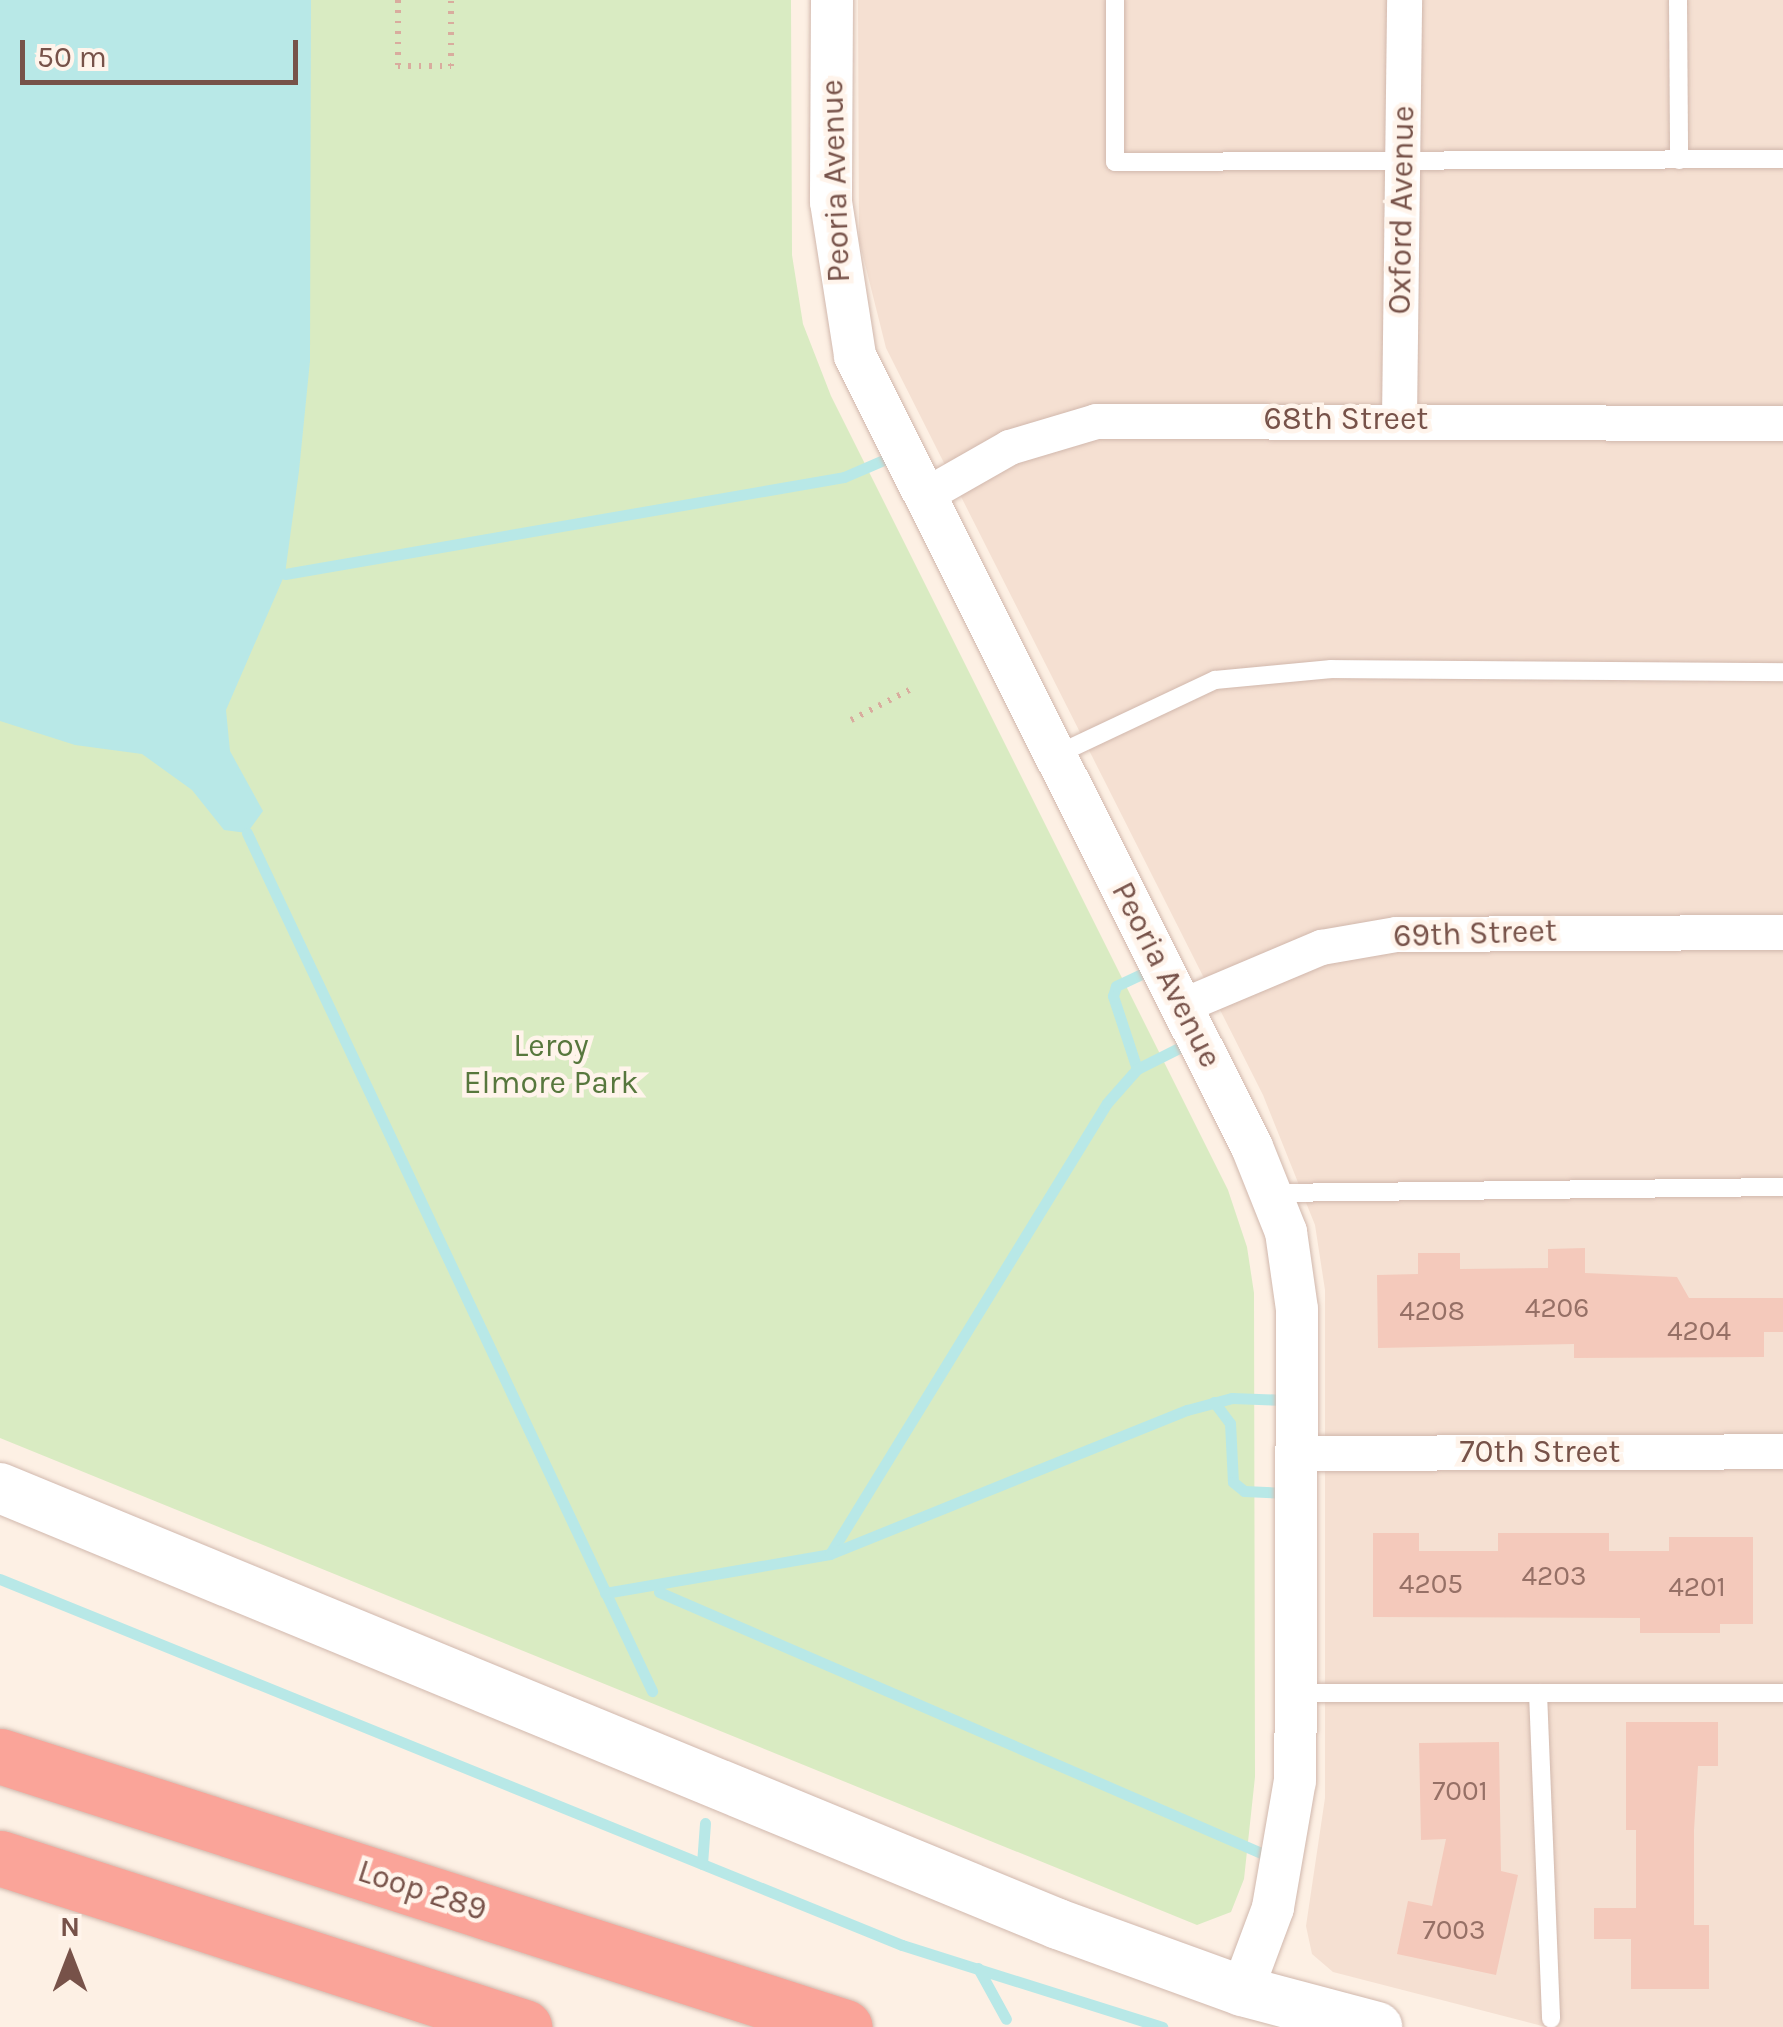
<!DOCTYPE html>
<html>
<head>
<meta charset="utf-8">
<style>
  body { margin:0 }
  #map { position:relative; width:1783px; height:2027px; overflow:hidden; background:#fdf0e4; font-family:Karla,sans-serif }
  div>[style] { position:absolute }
  .residential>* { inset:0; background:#f5e0d2 }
  .green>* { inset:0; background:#d9ebc2 }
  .water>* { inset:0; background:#b8e8e7 }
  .stream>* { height:11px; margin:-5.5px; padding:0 5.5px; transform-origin:5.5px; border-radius:5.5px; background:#b8e8e7 }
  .building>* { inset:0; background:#f4c9bb }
  .path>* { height:6px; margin-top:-3px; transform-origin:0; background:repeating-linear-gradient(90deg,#d9ac9e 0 2.5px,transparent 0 10.5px) }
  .roads { filter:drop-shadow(0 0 2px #d1b8ad) drop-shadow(0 0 2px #d1b8ad) }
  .service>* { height:18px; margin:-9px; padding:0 9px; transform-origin:9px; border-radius:9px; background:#fff }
  .minor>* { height:35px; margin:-17.5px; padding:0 17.5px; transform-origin:17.5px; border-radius:17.5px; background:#fff }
  .tertiary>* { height:42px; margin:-21px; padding:0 21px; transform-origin:21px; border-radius:21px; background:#fff }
  .secondary>* { height:50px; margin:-25px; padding:0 25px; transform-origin:25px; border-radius:25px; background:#fff }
  .motorway>* { height:55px; margin:-27.5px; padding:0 27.5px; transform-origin:27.5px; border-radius:27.5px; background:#faa499 }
  span { translate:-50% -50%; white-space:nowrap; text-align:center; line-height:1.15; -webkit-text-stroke:9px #fff4eb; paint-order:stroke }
  .number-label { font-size:28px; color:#967066 }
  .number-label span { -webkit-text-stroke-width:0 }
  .street-label { font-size:32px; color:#775249 }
  .park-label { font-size:32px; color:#57773d }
  .north { position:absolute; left:20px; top:1907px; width:100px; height:100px; -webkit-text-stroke:8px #fff4eb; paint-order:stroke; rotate:0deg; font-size:28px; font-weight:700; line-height:40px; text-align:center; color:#775249 }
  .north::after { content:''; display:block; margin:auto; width:35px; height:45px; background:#775249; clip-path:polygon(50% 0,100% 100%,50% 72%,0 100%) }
  .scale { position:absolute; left:20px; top:40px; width:278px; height:45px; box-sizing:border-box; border:5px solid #775249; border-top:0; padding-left:12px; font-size:30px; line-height:35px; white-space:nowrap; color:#775249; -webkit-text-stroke:8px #fff4eb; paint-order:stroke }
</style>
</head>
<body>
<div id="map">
  <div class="residential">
    <div style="clip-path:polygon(858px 0,1783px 0,1783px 2027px,1546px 2027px,1333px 1972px,1312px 1954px,1306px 1926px,1325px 1798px,1325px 1290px,1315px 1225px,1263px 1095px,886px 348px,859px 240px)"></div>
  </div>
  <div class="green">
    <div style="clip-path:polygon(0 0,791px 0,792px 255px,803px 324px,831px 396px,1228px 1190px,1247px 1247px,1254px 1293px,1255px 1777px,1244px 1879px,1231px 1912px,1197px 1925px,0 1438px)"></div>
  </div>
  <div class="water">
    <div style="clip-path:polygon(0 0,311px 0,310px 361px,299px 471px,285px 574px,226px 710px,230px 751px,263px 811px,247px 833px,224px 830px,192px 790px,142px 754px,75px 745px,0 721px)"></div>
  </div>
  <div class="stream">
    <div style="left:285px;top:574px;width:567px;rotate:-9.84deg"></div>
    <div style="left:844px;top:477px;width:56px;rotate:-23.3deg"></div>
    <div style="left:247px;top:833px;width:949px;rotate:64.73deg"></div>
    <div style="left:1137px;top:1069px;width:77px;rotate:-108.2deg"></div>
    <div style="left:1113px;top:996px;width:10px;rotate:-73deg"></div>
    <div style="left:1116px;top:986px;width:40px;rotate:-25deg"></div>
    <div style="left:1214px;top:1402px;width:26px;rotate:53deg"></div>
    <div style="left:1230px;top:1423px;width:59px;rotate:87.1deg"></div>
    <div style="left:1233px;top:1482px;width:14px;rotate:39deg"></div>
    <div style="left:1244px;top:1491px;width:43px;rotate:2.7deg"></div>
    <div style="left:830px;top:1554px;width:529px;rotate:-58.44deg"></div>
    <div style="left:1107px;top:1103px;width:45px;rotate:-48.6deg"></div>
    <div style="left:1137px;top:1069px;width:58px;rotate:-26.6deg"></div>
    <div style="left:0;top:1579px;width:973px;rotate:22.09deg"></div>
    <div style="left:902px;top:1945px;width:273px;rotate:17.5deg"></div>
    <div style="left:659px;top:1592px;width:671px;rotate:23.43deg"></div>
    <div style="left:605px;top:1593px;width:228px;rotate:-9.8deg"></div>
    <div style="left:830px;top:1554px;width:385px;rotate:-22deg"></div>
    <div style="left:1187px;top:1410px;width:47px;rotate:-14.9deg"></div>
    <div style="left:1232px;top:1398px;width:55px;rotate:2.1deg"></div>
    <div style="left:702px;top:1864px;width:41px;rotate:-85.8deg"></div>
    <div style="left:978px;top:1968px;width:58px;rotate:61.2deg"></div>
  </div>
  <div class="building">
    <div style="clip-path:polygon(1585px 1248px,1585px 1273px,1677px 1277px,1689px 1298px,1783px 1298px,1783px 1332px,1764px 1332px,1764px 1357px,1574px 1358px,1574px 1344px,1378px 1348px,1377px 1275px,1418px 1274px,1418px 1253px,1460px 1253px,1460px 1269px,1548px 1268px,1548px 1249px)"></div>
    <div style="clip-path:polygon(1373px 1533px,1419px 1533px,1419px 1551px,1498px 1551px,1498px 1533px,1609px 1533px,1609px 1551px,1669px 1551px,1669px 1537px,1753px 1537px,1753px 1624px,1720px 1624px,1720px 1633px,1640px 1633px,1640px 1618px,1373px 1617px)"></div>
    <div style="clip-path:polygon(1626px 1722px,1718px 1722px,1718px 1766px,1698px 1766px,1694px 1830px,1694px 1925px,1709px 1925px,1709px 1989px,1631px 1989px,1631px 1939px,1594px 1939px,1594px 1908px,1636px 1908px,1636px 1830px,1626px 1830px)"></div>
    <div style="clip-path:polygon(1499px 1742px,1501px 1871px,1518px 1875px,1496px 1975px,1397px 1954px,1408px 1901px,1432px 1906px,1446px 1839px,1421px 1840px,1419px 1743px)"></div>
  </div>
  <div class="path">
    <div style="left:398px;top:0;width:66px;rotate:90deg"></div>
    <div style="left:398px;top:66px;width:53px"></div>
    <div style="left:451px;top:66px;width:66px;rotate:-90deg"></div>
    <div style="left:851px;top:720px;width:68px;rotate:-27.3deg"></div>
  </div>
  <div class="roads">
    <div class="service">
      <div style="left:1115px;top:0;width:162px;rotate:90deg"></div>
      <div style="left:1115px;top:162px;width:668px;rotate:-0.26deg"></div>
      <div style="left:1678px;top:0;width:160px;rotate:89.6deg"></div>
      <div style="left:1056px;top:755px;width:176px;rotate:-25.3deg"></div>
      <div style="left:1215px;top:680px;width:117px;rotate:-5.4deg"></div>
      <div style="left:1331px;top:669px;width:452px;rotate:0.4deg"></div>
      <div style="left:1271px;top:1193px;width:512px;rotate:-0.67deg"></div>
      <div style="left:1296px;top:1693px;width:487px"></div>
      <div style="left:1538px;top:1693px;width:326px;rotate:87.7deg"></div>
    </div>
    <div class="minor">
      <div style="left:1399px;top:419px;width:419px;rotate:-89.3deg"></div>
      <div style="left:925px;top:495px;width:97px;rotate:-29.7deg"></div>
      <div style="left:1009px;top:447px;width:91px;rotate:-16.6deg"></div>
      <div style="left:1096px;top:421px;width:687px;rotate:0.17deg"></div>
      <div style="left:1181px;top:1006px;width:152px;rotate:-22.9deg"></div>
      <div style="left:1321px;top:947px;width:76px;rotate:-9.8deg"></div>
      <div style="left:1396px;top:934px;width:387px;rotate:-0.3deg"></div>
      <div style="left:1297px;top:1453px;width:486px;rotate:-0.2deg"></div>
    </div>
    <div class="tertiary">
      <div style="left:832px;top:0;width:202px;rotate:90.3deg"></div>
      <div style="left:831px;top:202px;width:156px;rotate:81.1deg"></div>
      <div style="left:855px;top:356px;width:885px;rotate:63.35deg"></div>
      <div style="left:1252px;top:1147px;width:92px;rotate:68.2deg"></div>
      <div style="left:1286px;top:1232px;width:78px;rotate:81.9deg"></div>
      <div style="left:1297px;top:1309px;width:471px;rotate:90.2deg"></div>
      <div style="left:1295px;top:1780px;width:130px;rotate:99.8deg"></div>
      <div style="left:1273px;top:1908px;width:89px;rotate:110.5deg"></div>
    </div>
    <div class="secondary">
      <div style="left:0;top:1488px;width:1144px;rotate:22.4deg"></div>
      <div style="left:1058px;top:1924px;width:196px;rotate:20deg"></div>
      <div style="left:1242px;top:1991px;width:140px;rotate:14.9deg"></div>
    </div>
    <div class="motorway">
      <div style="left:0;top:1756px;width:887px;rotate:17.78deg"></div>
      <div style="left:0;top:1858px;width:551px;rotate:17.88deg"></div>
    </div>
  </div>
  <div class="number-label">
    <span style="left:1557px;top:1308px">4206</span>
    <span style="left:1432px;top:1311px">4208</span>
    <span style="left:1699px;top:1331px">4204</span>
    <span style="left:1554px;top:1576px">4203</span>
    <span style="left:1431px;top:1584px">4205</span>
    <span style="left:1697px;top:1587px">4201</span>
    <span style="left:1460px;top:1791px">7001</span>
    <span style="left:1454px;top:1930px">7003</span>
  </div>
  <div class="street-label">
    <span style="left:836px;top:181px;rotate:-92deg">Peoria Avenue</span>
    <span style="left:1402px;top:210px;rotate:-89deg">Oxford Avenue</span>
    <span style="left:1346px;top:419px">68th Street</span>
    <span style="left:1475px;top:934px;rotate:-2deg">69th Street</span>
    <span style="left:1166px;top:975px;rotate:63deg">Peoria Avenue</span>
    <span style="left:1540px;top:1452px">70th Street</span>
    <span style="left:422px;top:1891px;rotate:18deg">Loop 289</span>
  </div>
  <div class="park-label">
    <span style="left:551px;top:1065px">Leroy<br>Elmore Park</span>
  </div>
  <div class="north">N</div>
  <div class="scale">50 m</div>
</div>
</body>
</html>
